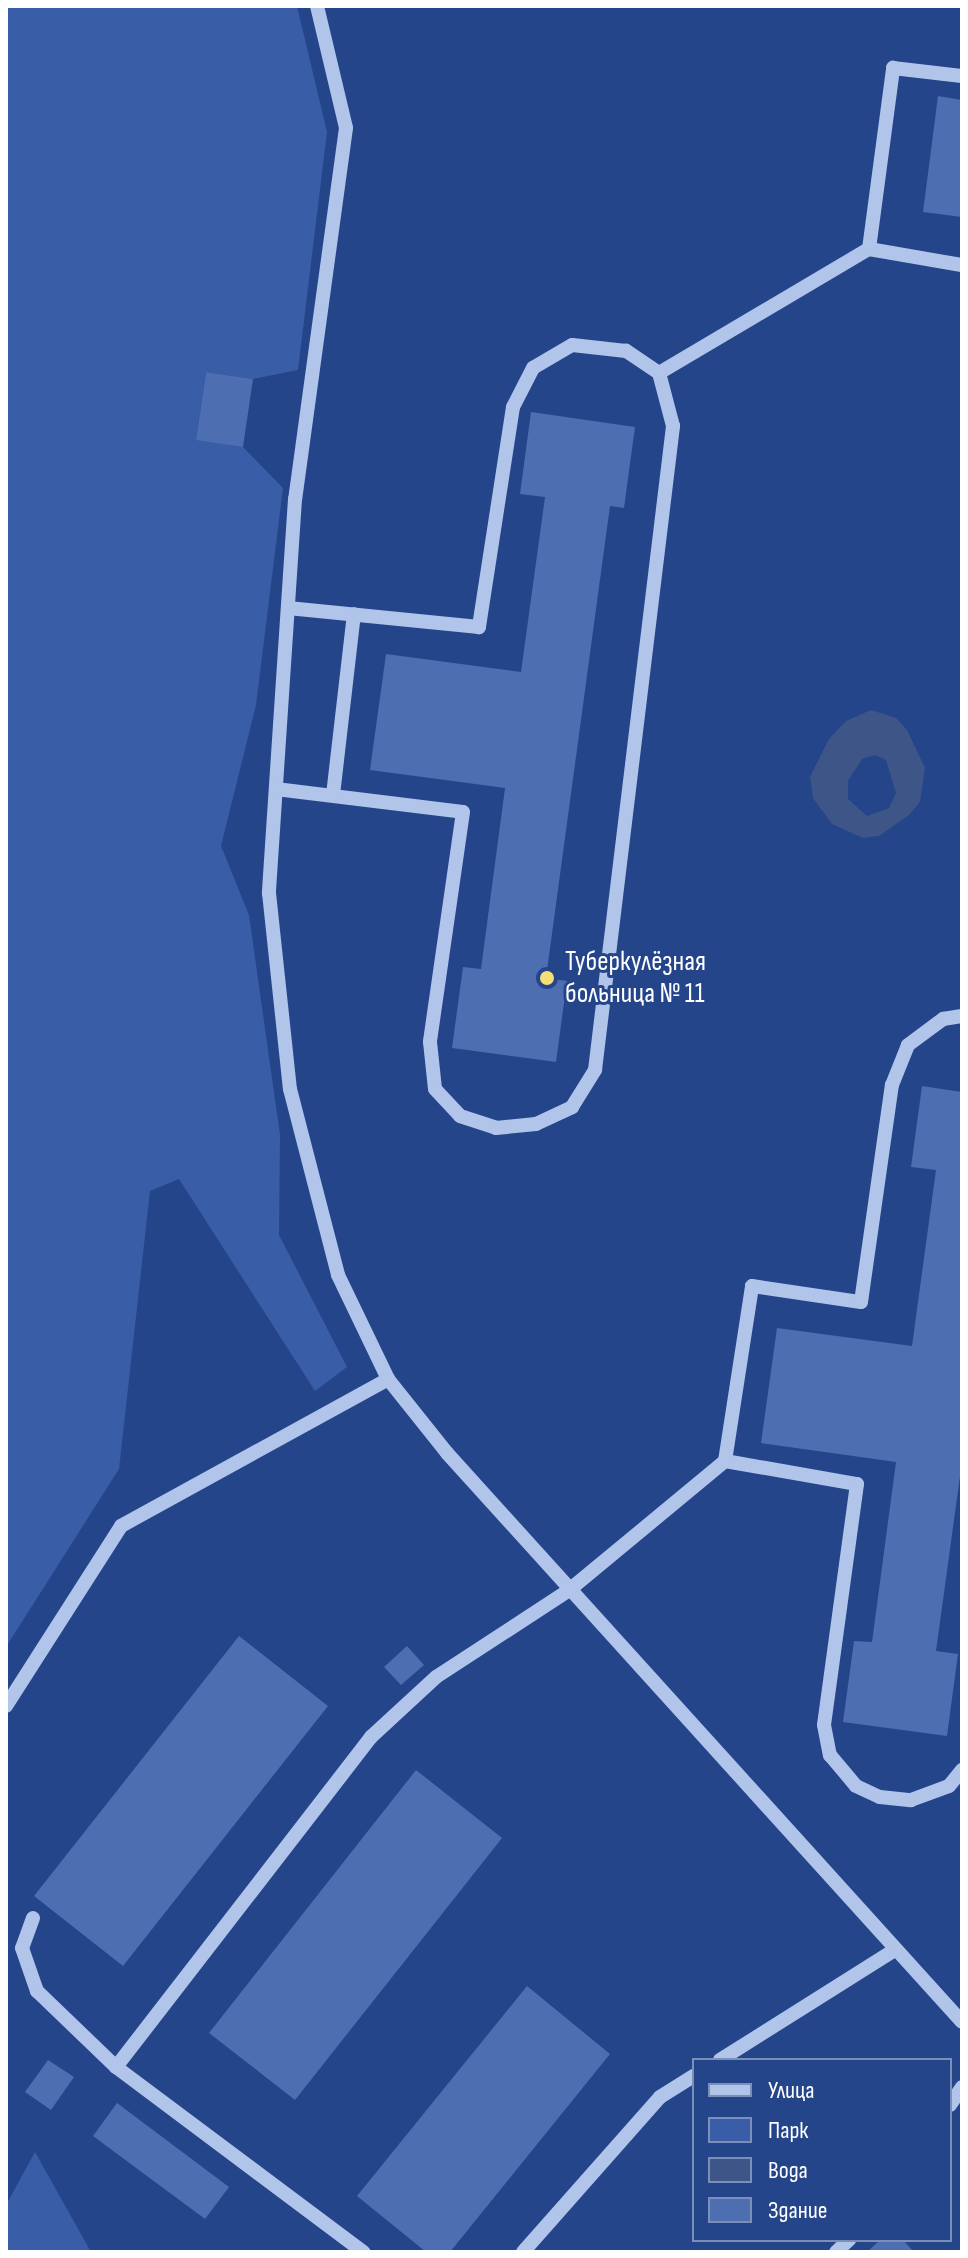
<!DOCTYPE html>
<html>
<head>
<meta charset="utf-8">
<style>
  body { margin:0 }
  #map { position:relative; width:968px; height:2258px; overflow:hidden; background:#24458a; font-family:"Sofia Sans Condensed",sans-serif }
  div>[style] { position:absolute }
  .green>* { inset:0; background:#395da6 }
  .water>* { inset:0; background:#3e5587 }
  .building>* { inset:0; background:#4d6eb1 }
  .minor>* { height:14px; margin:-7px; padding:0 7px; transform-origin:7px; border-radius:7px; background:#b1c4ea }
  .dots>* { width:22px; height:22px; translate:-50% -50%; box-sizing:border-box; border:4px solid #24458a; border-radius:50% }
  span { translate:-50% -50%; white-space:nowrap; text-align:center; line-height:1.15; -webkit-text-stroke:6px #24458a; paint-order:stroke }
  .poi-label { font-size:28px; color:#fff }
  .left { translate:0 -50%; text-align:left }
  .frame { position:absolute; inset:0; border:8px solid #fff; pointer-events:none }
  .legend { position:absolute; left:692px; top:2058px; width:260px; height:184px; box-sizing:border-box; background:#24458a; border:2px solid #7c8fb9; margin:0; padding:10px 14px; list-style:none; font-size:24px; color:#fff }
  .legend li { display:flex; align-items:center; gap:16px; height:40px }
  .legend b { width:40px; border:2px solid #7c8fb9 }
</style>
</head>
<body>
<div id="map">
  <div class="green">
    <div style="clip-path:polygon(6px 6px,297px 6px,327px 132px,298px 370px,253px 379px,206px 372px,196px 439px,243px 447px,283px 488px,256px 705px,221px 846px,249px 915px,280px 1135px,279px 1235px,347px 1367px,315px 1391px,179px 1179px,150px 1191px,119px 1469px,6px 1647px)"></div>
    <div style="clip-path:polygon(35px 2152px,91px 2252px,6px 2252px,6px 2205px)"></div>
  </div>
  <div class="water">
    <div style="clip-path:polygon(evenodd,871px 710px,896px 718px,907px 730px,925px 768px,920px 802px,909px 815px,879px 836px,863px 838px,832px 824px,813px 798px,810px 777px,829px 739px,846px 721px,871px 710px,875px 755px,886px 760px,896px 793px,889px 808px,867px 816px,848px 799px,848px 781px,862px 759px,875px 755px)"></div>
  </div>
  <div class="building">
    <div style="clip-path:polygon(938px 96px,962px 100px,962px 217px,923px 212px)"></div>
    <div style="clip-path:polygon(206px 372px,253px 379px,243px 447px,196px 440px)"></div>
    <div style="clip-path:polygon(531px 412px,635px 427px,624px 508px,610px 506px,546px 978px,567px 981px,556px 1062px,452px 1048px,463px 967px,481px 969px,505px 788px,370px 770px,386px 654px,521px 672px,545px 497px,520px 494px)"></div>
    <div style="clip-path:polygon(922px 1086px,962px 1092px,962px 1462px,936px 1651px,958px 1654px,947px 1736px,843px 1722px,854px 1641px,872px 1642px,896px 1462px,761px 1443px,777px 1328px,912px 1346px,936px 1170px,911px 1167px)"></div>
    <div style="clip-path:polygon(239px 1636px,328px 1706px,123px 1966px,34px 1896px)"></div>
    <div style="clip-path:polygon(407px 1646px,424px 1665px,401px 1685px,384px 1667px)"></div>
    <div style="clip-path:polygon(416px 1770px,502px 1838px,295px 2100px,209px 2033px)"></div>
    <div style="clip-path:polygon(527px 1986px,610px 2054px,450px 2252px,426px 2252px,357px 2196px)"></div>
    <div style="clip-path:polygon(48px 2060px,74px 2077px,51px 2110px,25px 2092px)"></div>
    <div style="clip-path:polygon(117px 2103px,229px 2187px,205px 2219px,93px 2136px)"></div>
    <div style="clip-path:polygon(880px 2240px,903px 2240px,914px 2252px,867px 2252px)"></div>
  </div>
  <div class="minor">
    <div style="left:317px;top:6px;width:125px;rotate:76.6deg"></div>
    <div style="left:346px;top:128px;width:374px;rotate:97.8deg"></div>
    <div style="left:295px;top:499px;width:395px;rotate:93.8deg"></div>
    <div style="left:269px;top:893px;width:197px;rotate:83.9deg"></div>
    <div style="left:290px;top:1089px;width:192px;rotate:75.5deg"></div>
    <div style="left:338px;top:1275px;width:115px;rotate:64.3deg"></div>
    <div style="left:388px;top:1379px;width:95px;rotate:51.4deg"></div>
    <div style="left:447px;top:1453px;width:767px;rotate:47.85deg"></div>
    <div style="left:869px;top:249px;width:94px;rotate:9.8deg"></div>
    <div style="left:659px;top:373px;width:244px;rotate:-30.6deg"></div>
    <div style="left:869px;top:249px;width:183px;rotate:-82.4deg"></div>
    <div style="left:893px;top:68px;width:69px;rotate:6.6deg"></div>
    <div style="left:276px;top:789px;width:188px;rotate:7deg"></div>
    <div style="left:463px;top:812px;width:232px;rotate:98.2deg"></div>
    <div style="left:430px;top:1042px;width:47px;rotate:83.9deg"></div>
    <div style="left:435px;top:1089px;width:37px;rotate:47deg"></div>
    <div style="left:460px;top:1116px;width:38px;rotate:18deg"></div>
    <div style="left:496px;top:1128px;width:40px;rotate:-5.7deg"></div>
    <div style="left:536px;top:1124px;width:40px;rotate:-25deg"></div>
    <div style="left:572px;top:1107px;width:44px;rotate:-58.1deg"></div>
    <div style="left:595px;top:1070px;width:649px;rotate:-83.09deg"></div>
    <div style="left:673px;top:426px;width:55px;rotate:-104.8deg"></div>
    <div style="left:659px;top:373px;width:40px;rotate:-146deg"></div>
    <div style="left:626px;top:351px;width:54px;rotate:-173.7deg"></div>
    <div style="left:572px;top:345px;width:45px;rotate:149.5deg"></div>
    <div style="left:533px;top:368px;width:44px;rotate:117.1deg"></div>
    <div style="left:513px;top:407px;width:223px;rotate:98.8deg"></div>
    <div style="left:479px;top:627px;width:192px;rotate:-174.3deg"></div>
    <div style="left:333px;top:795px;width:182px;rotate:-83.4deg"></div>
    <div style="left:725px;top:1461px;width:134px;rotate:9.9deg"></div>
    <div style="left:857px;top:1484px;width:243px;rotate:97.8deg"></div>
    <div style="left:824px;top:1725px;width:31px;rotate:79deg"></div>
    <div style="left:830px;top:1755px;width:40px;rotate:50deg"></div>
    <div style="left:856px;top:1786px;width:26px;rotate:25deg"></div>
    <div style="left:880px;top:1797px;width:31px;rotate:6deg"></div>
    <div style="left:911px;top:1800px;width:40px;rotate:-20.2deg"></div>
    <div style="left:949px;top:1786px;width:21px;rotate:-51deg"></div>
    <div style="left:6px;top:1706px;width:214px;rotate:-57.4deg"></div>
    <div style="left:121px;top:1526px;width:305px;rotate:-28.8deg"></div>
    <div style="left:33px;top:1918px;width:32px;rotate:110deg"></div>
    <div style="left:22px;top:1948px;width:46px;rotate:70.8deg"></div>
    <div style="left:37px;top:1991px;width:110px;rotate:43.9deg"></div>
    <div style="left:116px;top:2067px;width:309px;rotate:36.8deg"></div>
    <div style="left:720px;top:2060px;width:204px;rotate:-32.2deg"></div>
    <div style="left:116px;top:2067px;width:417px;rotate:-52.3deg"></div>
    <div style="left:371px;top:1737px;width:88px;rotate:-42.7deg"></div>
    <div style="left:436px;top:1677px;width:158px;rotate:-33.1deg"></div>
    <div style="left:568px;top:1591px;width:204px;rotate:-39.6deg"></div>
    <div style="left:725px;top:1461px;width:177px;rotate:-81.2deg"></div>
    <div style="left:752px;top:1286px;width:110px;rotate:8.4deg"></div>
    <div style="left:861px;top:1302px;width:219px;rotate:-81.9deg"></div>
    <div style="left:892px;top:1085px;width:43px;rotate:-68.2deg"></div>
    <div style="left:908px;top:1045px;width:44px;rotate:-36.6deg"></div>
    <div style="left:943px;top:1019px;width:19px;rotate:-9deg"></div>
    <div style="left:950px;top:2105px;width:22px;rotate:-56deg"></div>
    <div style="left:523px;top:2252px;width:207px;rotate:-48.5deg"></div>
    <div style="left:660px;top:2097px;width:40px;rotate:-32deg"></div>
    <div style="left:836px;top:2252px;width:18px;rotate:-43deg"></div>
  </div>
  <div class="dots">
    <div style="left:547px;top:978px;background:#f4de75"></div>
  </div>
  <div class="poi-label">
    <span class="left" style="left:565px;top:978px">Туберкулёзная<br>больница № 11</span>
  </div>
  <div class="frame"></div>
  <ul class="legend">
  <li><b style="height:10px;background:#b1c4ea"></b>Улица</li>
  <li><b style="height:22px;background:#395da6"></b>Парк</li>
  <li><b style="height:22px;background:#3e5587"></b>Вода</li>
  <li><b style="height:22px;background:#4d6eb1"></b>Здание</li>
  </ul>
</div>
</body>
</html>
